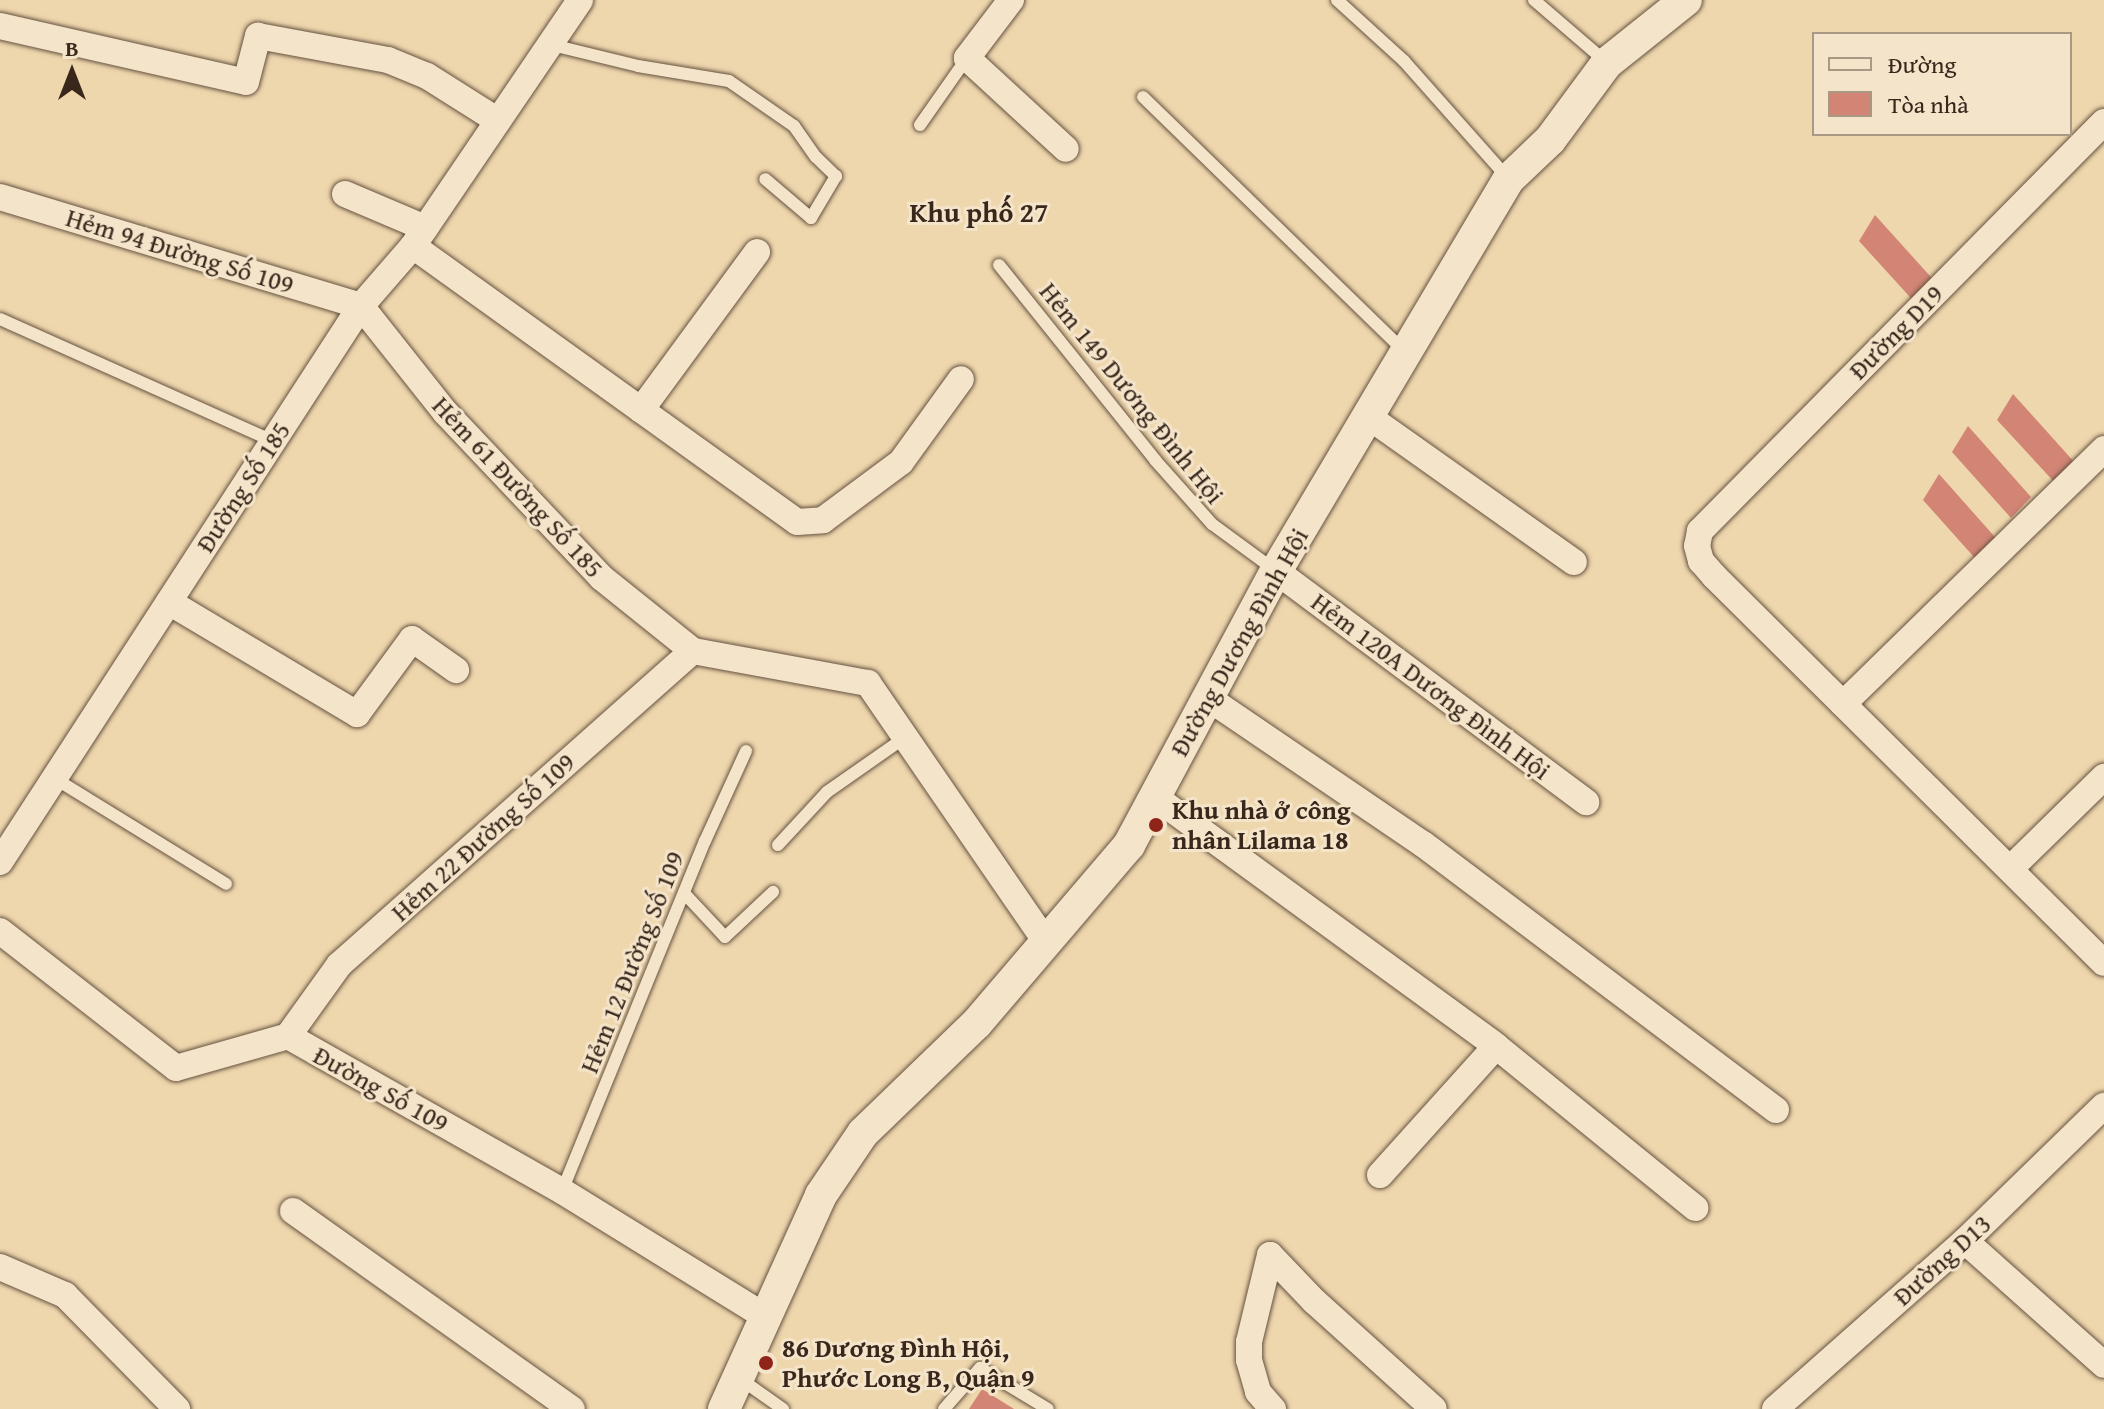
<!DOCTYPE html>
<html>
<head>
<meta charset="utf-8">
<style>
  body { margin:0 }
  #map { position:relative; width:2104px; height:1409px; overflow:hidden; background:#eed6ad; font-family:"Gentium Book Plus",serif }
  div>[style] { position:absolute }
  .building>* { inset:0; background:#d28575 }
  .roads { filter:drop-shadow(0 0 2px #665340) drop-shadow(0 0 2px #665340) }
  .service>* { height:12px; margin:-6px; padding:0 6px; transform-origin:6px; border-radius:6px; background:#f4e4ca }
  .minor>* { height:26px; margin:-13px; padding:0 13px; transform-origin:13px; border-radius:13px; background:#f4e4ca }
  .tertiary>* { height:32px; margin:-16px; padding:0 16px; transform-origin:16px; border-radius:16px; background:#f4e4ca }
  .dots>* { width:22px; height:22px; translate:-50% -50%; box-sizing:border-box; border:4px solid #f4e4ca; border-radius:50% }
  span { translate:-50% -50%; white-space:nowrap; text-align:center; line-height:1.15; -webkit-text-stroke:6px #f4e4ca; paint-order:stroke }
  .street-label { font-size:26px; color:#39271c }
  .poi-label { font-size:26px; color:#39271c; font-weight:700 }
  .left { translate:0 -50%; text-align:left }
  .neighbourhood-label { font-size:28px; color:#39271c; font-weight:700 }
  .legend { position:absolute; left:1812px; top:32px; width:260px; height:104px; box-sizing:border-box; background:#f4e4ca; border:2px solid #a99884; margin:0; padding:10px 14px; list-style:none; font-size:24px; color:#39271c }
  .legend li { display:flex; align-items:center; gap:16px; height:40px }
  .legend b { width:40px; border:2px solid #a99884 }
  .north { position:absolute; left:32px; top:32px; width:80px; height:80px; -webkit-text-stroke:6px #f4e4ca; paint-order:stroke; rotate:0deg; font-size:22px; font-weight:700; line-height:32px; text-align:center; color:#39271c }
  .north::after { content:''; display:block; margin:auto; width:28px; height:36px; background:#39271c; clip-path:polygon(50% 0,100% 100%,50% 72%,0 100%) }
</style>
</head>
<body>
<div id="map">
  <div class="building">
    <div style="clip-path:polygon(1875px 215px,1939px 286px,1919px 307px,1859px 241px)"></div>
    <div style="clip-path:polygon(2013px 394px,2076px 464px,2057px 485px,1997px 420px)"></div>
    <div style="clip-path:polygon(1968px 426px,2031px 497px,2011px 518px,1952px 452px)"></div>
    <div style="clip-path:polygon(1939px 474px,2002px 545px,1982px 566px,1923px 500px)"></div>
    <div style="clip-path:polygon(982px 1389px,1014px 1409px,969px 1409px)"></div>
  </div>
  <div class="roads">
    <div class="service">
      <div style="left:1337px;top:0;width:91px;rotate:42.3deg"></div>
      <div style="left:1404px;top:61px;width:155px;rotate:48.4deg"></div>
      <div style="left:1534px;top:0;width:94px;rotate:40.7deg"></div>
      <div style="left:548px;top:44px;width:93px;rotate:13.7deg"></div>
      <div style="left:638px;top:66px;width:92px;rotate:9.4deg"></div>
      <div style="left:729px;top:81px;width:79px;rotate:34.7deg"></div>
      <div style="left:794px;top:126px;width:38px;rotate:55deg"></div>
      <div style="left:816px;top:157px;width:28px;rotate:44deg"></div>
      <div style="left:836px;top:176px;width:49px;rotate:120.8deg"></div>
      <div style="left:811px;top:218px;width:60px;rotate:-139.7deg"></div>
      <div style="left:1143px;top:97px;width:366px;rotate:44.2deg"></div>
      <div style="left:920px;top:125px;width:82px;rotate:-55deg"></div>
      <div style="left:999px;top:265px;width:250px;rotate:51.3deg"></div>
      <div style="left:1155px;top:460px;width:86px;rotate:48.3deg"></div>
      <div style="left:1212px;top:524px;width:79px;rotate:36.3deg"></div>
      <div style="left:0;top:319px;width:299px;rotate:24.1deg"></div>
      <div style="left:54px;top:778px;width:202px;rotate:31.6deg"></div>
      <div style="left:778px;top:845px;width:72px;rotate:-47.2deg"></div>
      <div style="left:827px;top:792px;width:94px;rotate:-35deg"></div>
      <div style="left:684px;top:893px;width:60px;rotate:47deg"></div>
      <div style="left:725px;top:937px;width:66px;rotate:-43.2deg"></div>
      <div style="left:562px;top:1191px;width:378px;rotate:-67.8deg"></div>
      <div style="left:705px;top:841px;width:99px;rotate:-65.5deg"></div>
      <div style="left:739px;top:1378px;width:54px;rotate:35.2deg"></div>
      <div style="left:944px;top:1409px;width:55px;rotate:-48.7deg"></div>
      <div style="left:980px;top:1368px;width:79px;rotate:31.1deg"></div>
    </div>
    <div class="minor">
      <div style="left:1011px;top:0;width:73px;rotate:127.2deg"></div>
      <div style="left:967px;top:58px;width:134px;rotate:42.6deg"></div>
      <div style="left:0;top:26px;width:252px;rotate:12.8deg"></div>
      <div style="left:246px;top:82px;width:48px;rotate:-75.4deg"></div>
      <div style="left:258px;top:36px;width:132px;rotate:10.5deg"></div>
      <div style="left:388px;top:60px;width:42px;rotate:22.3deg"></div>
      <div style="left:427px;top:76px;width:83px;rotate:32.2deg"></div>
      <div style="left:2104px;top:122px;width:575px;rotate:134.65deg"></div>
      <div style="left:1700px;top:531px;width:15px;rotate:101deg"></div>
      <div style="left:1697px;top:546px;width:16px;rotate:75deg"></div>
      <div style="left:1701px;top:561px;width:20px;rotate:49deg"></div>
      <div style="left:1714px;top:576px;width:549px;rotate:44.78deg"></div>
      <div style="left:345px;top:194px;width:87px;rotate:23deg"></div>
      <div style="left:0;top:197px;width:377px;rotate:16.8deg"></div>
      <div style="left:361px;top:306px;width:135px;rotate:51.6deg"></div>
      <div style="left:445px;top:412px;width:228px;rotate:46.6deg"></div>
      <div style="left:602px;top:578px;width:117px;rotate:38.7deg"></div>
      <div style="left:693px;top:651px;width:178px;rotate:10.4deg"></div>
      <div style="left:868px;top:683px;width:314px;rotate:55.5deg"></div>
      <div style="left:413px;top:246px;width:473px;rotate:35.7deg"></div>
      <div style="left:797px;top:522px;width:26px;rotate:-4deg"></div>
      <div style="left:823px;top:520px;width:97px;rotate:-36.6deg"></div>
      <div style="left:901px;top:462px;width:102px;rotate:-54.1deg"></div>
      <div style="left:641px;top:410px;width:196px;rotate:-53.7deg"></div>
      <div style="left:1369px;top:417px;width:251px;rotate:35.3deg"></div>
      <div style="left:1276px;top:571px;width:387px;rotate:36.7deg"></div>
      <div style="left:169px;top:602px;width:219px;rotate:30.8deg"></div>
      <div style="left:357px;top:714px;width:93px;rotate:-53.7deg"></div>
      <div style="left:412px;top:639px;width:54px;rotate:35.2deg"></div>
      <div style="left:1208px;top:698px;width:260px;rotate:34.2deg"></div>
      <div style="left:1423px;top:844px;width:442px;rotate:37deg"></div>
      <div style="left:1843px;top:704px;width:365px;rotate:-44.3deg"></div>
      <div style="left:1155px;top:797px;width:422px;rotate:36.1deg"></div>
      <div style="left:1496px;top:1046px;width:257px;rotate:39.1deg"></div>
      <div style="left:0;top:862px;width:663px;rotate:-57.01deg"></div>
      <div style="left:361px;top:306px;width:79px;rotate:-49.1deg"></div>
      <div style="left:413px;top:246px;width:297px;rotate:-55.8deg"></div>
      <div style="left:2010px;top:869px;width:132px;rotate:-44.4deg"></div>
      <div style="left:0;top:931px;width:223px;rotate:37.9deg"></div>
      <div style="left:176px;top:1068px;width:116px;rotate:-15.9deg"></div>
      <div style="left:288px;top:1036px;width:315px;rotate:29.5deg"></div>
      <div style="left:562px;top:1191px;width:240px;rotate:31.7deg"></div>
      <div style="left:288px;top:1036px;width:87px;rotate:-54.3deg"></div>
      <div style="left:339px;top:965px;width:473px;rotate:-41.6deg"></div>
      <div style="left:1380px;top:1175px;width:173px;rotate:-48deg"></div>
      <div style="left:293px;top:1211px;width:342px;rotate:35.4deg"></div>
      <div style="left:1965px;top:1241px;width:186px;rotate:41.7deg"></div>
      <div style="left:1270px;top:1255px;width:64px;rotate:46.3deg"></div>
      <div style="left:1314px;top:1301px;width:161px;rotate:42deg"></div>
      <div style="left:1270px;top:1255px;width:89px;rotate:103.6deg"></div>
      <div style="left:1249px;top:1342px;width:18px;rotate:90deg"></div>
      <div style="left:1249px;top:1360px;width:33px;rotate:74deg"></div>
      <div style="left:1258px;top:1392px;width:23px;rotate:49deg"></div>
      <div style="left:0;top:1267px;width:71px;rotate:23.3deg"></div>
      <div style="left:65px;top:1295px;width:160px;rotate:45.5deg"></div>
      <div style="left:1775px;top:1409px;width:254px;rotate:-41.5deg"></div>
      <div style="left:1965px;top:1241px;width:194px;rotate:-44.2deg"></div>
    </div>
    <div class="tertiary">
      <div style="left:724px;top:1409px;width:235px;rotate:-65.6deg"></div>
      <div style="left:821px;top:1195px;width:75px;rotate:-55.9deg"></div>
      <div style="left:863px;top:1133px;width:158px;rotate:-44deg"></div>
      <div style="left:977px;top:1023px;width:234px;rotate:-49.5deg"></div>
      <div style="left:1129px;top:845px;width:311px;rotate:-61.8deg"></div>
      <div style="left:1276px;top:571px;width:456px;rotate:-59.3deg"></div>
      <div style="left:1509px;top:179px;width:57px;rotate:-43.6deg"></div>
      <div style="left:1550px;top:140px;width:96px;rotate:-53.5deg"></div>
      <div style="left:1607px;top:63px;width:101px;rotate:-38.6deg"></div>
    </div>
  </div>
  <div class="dots">
    <div style="left:1156px;top:825px;background:#8f2418"></div>
    <div style="left:766px;top:1363px;background:#8f2418"></div>
  </div>
  <div class="street-label">
    <span style="left:180px;top:251px;rotate:17deg">Hẻm 94 Đường Số 109</span>
    <span style="left:1896px;top:332px;rotate:-45deg">Đường D19</span>
    <span style="left:1132px;top:393px;rotate:51deg">Hẻm 149 Dương Đình Hội</span>
    <span style="left:243px;top:487px;rotate:-57deg">Đường Số 185</span>
    <span style="left:518px;top:487px;rotate:47deg">Hẻm 61 Đường Số 185</span>
    <span style="left:1239px;top:642px;rotate:-61deg">Đường Dương Đình Hội</span>
    <span style="left:1431px;top:686px;rotate:37deg">Hẻm 120A Dương Đình Hội</span>
    <span style="left:483px;top:837px;rotate:-42deg">Hẻm 22 Đường Số 109</span>
    <span style="left:632px;top:962px;rotate:-68deg">Hẻm 12 Đường Số 109</span>
    <span style="left:381px;top:1089px;rotate:29deg">Đường Số 109</span>
    <span style="left:1942px;top:1260px;rotate:-42deg">Đường D13</span>
  </div>
  <div class="poi-label">
    <span class="left" style="left:1172px;top:825px">Khu nhà ở công<br>nhân Lilama 18</span>
    <span class="left" style="left:782px;top:1363px">86 Dương Đình Hội,<br>Phước Long B, Quận 9</span>
  </div>
  <div class="neighbourhood-label">
    <span style="left:979px;top:212px">Khu phố 27</span>
  </div>
  <ul class="legend">
  <li><b style="height:10px;background:#f4e4ca"></b>Đường</li>
  <li><b style="height:22px;background:#d28575"></b>Tòa nhà</li>
  </ul>
  <div class="north">B</div>
</div>
</body>
</html>
